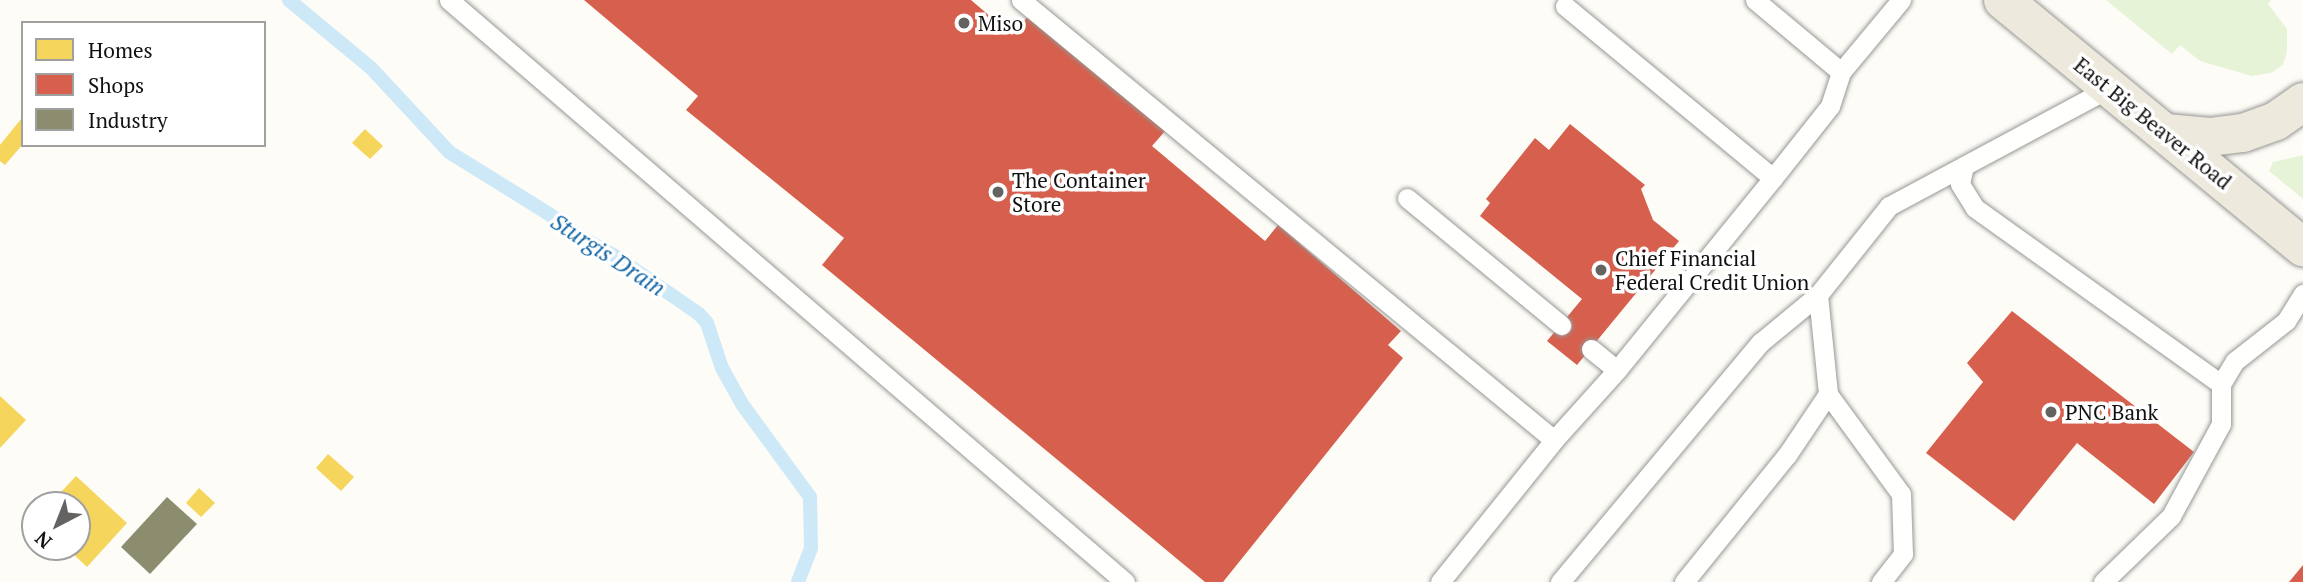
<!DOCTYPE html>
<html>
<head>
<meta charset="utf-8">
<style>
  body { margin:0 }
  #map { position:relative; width:2303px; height:582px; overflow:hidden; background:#fdfcf7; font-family:"PT Serif",serif }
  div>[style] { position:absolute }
  .green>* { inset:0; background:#e7f3d7 }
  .homes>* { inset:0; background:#f6d55c }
  .shops>* { inset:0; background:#d6604d }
  .industry>* { inset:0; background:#8c8c6e }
  .stream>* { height:14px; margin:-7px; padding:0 7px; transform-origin:7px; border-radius:7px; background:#cde8f7 }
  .roads { filter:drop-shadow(0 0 2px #979795) drop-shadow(0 0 2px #979795) }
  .service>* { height:19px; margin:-9.5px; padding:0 9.5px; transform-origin:9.5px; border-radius:9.5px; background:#fffffe }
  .primary>* { height:38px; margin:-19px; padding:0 19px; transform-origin:19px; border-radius:19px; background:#ede9dc }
  .dots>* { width:19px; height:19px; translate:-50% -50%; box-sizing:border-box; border:4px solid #fff; border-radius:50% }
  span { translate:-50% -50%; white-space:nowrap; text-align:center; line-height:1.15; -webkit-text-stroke:7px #fff; paint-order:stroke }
  .poi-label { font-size:21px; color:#111 }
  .left { translate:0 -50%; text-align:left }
  .street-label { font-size:21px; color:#111 }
  .water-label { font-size:23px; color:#1768a6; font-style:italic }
  .legend { position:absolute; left:21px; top:21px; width:245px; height:126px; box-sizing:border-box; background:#fff; border:2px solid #a0a0a0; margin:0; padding:9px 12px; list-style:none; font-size:21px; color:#111 }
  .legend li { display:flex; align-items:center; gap:14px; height:35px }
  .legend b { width:35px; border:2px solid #a0a0a0 }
  .north { position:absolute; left:21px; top:491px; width:70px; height:70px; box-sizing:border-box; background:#fff; border:2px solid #a0a0a0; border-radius:50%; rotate:222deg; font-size:19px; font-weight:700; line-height:28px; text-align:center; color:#111 }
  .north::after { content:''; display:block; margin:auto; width:24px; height:32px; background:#646362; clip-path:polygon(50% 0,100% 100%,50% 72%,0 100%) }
</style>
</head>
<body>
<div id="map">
  <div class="green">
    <div style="clip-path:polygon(2106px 0,2271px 0,2268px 4px,2287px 29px,2287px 51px,2283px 65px,2271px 73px,2252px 76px,2200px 61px,2180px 45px,2172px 54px)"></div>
    <div style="clip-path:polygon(2303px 155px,2303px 199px,2269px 171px,2273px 162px)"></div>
  </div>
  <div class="homes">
    <div style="clip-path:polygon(21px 119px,23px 144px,5px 165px,0 161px,0 145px)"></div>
    <div style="clip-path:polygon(365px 129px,383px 146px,370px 159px,352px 143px)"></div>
    <div style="clip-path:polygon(0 396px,26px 420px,0 448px)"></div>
    <div style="clip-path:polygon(328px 454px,354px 477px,341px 491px,316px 468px)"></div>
    <div style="clip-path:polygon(76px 476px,127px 523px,87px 567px,70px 551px,64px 558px,53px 548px,77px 547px,77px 505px,49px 505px)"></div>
    <div style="clip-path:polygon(199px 488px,215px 503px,201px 517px,186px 503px)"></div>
  </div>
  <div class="shops">
    <div style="clip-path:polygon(584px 0,971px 0,1012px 35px,1029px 15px,1166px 130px,1152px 146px,1265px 241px,1278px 225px,1401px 331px,1388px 345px,1403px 358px,1223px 582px,1205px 582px,822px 265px,844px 238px,686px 110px,698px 96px)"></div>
    <div style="clip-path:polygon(1570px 124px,1645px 185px,1641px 189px,1653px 220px,1679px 241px,1577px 365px,1547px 341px,1582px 299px,1480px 216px,1490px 203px,1486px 199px,1535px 138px,1549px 150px)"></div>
    <div style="clip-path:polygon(2012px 311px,2194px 452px,2154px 504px,2077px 443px,2014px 521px,1926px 453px,1983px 382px,1967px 363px)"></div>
    <div style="clip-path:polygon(2303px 565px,2303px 582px,2289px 582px)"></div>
  </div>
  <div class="industry">
    <div style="clip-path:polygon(167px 497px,197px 524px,150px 574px,121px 547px)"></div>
  </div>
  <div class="stream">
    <div style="left:289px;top:0;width:108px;rotate:39.7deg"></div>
    <div style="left:372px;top:69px;width:113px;rotate:47.1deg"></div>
    <div style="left:449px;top:152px;width:118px;rotate:31.8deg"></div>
    <div style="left:549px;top:214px;width:37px;rotate:36deg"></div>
    <div style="left:579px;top:236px;width:41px;rotate:29.1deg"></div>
    <div style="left:615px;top:256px;width:102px;rotate:34.6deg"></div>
    <div style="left:699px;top:314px;width:12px;rotate:48deg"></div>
    <div style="left:707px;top:323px;width:47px;rotate:71.6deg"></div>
    <div style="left:722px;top:368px;width:41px;rotate:60.9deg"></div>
    <div style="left:742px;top:404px;width:115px;rotate:53.8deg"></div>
    <div style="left:810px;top:497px;width:51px;rotate:88.9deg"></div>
    <div style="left:811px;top:548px;width:36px;rotate:111deg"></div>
  </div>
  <div class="roads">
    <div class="service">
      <div style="left:449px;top:0;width:892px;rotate:40.73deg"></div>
      <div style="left:1021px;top:0;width:691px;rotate:39.54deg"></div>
      <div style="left:1755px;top:0;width:112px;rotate:39.9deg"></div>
      <div style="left:1565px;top:6px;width:270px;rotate:39.6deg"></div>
      <div style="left:1964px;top:166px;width:18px;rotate:103deg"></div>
      <div style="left:1960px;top:184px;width:28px;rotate:58deg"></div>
      <div style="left:1975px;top:208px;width:302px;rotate:35.6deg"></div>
      <div style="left:1407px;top:198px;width:200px;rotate:39.5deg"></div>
      <div style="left:1818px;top:295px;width:100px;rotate:84.2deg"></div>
      <div style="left:1828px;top:394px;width:124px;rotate:53.9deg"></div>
      <div style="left:1901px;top:494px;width:60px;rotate:88.1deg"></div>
      <div style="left:1903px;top:554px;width:36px;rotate:128deg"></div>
      <div style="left:1591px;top:349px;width:33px;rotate:39deg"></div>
      <div style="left:1440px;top:582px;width:182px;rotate:-51.2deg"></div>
      <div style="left:1554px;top:440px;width:94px;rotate:-48deg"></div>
      <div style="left:1617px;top:370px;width:247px;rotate:-50.9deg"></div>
      <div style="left:1773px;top:178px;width:92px;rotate:-51.6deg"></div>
      <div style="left:1830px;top:106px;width:36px;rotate:-72deg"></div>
      <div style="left:1841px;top:72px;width:94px;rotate:-50.2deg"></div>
      <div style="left:1560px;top:582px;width:313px;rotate:-50.1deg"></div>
      <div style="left:1761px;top:342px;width:74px;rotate:-39.5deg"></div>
      <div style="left:1818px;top:295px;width:114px;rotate:-51.4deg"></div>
      <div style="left:1889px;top:206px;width:250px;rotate:-28.2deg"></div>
      <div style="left:1684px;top:582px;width:164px;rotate:-51deg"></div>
      <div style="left:1787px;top:455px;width:73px;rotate:-56.1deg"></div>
      <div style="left:2103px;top:582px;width:95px;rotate:-44.1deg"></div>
      <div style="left:2171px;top:516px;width:105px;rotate:-61.5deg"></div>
      <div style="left:2221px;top:424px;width:40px;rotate:-90deg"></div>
      <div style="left:2221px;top:384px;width:27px;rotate:-59deg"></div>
      <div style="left:2235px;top:361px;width:65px;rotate:-38.1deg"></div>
      <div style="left:2286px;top:321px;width:32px;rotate:-58deg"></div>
    </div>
    <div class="primary">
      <div style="left:2003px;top:0;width:389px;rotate:39.5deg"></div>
      <div style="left:2166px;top:133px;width:44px;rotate:5.2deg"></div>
      <div style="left:2210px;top:137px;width:33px;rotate:-7deg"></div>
      <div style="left:2243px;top:133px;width:35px;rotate:-20deg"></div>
      <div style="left:2276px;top:121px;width:33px;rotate:-35deg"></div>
    </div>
  </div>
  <div class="dots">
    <div style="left:964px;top:23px;background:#646362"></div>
    <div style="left:998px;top:192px;background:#646362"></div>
    <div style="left:1601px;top:270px;background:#646362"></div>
    <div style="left:2051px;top:412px;background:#646362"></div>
  </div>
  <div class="poi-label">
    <span class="left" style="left:978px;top:23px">Miso</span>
    <span class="left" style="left:1012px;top:192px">The Container<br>Store</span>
    <span class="left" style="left:1615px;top:270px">Chief Financial<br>Federal Credit Union</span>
    <span class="left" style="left:2065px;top:412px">PNC Bank</span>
  </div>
  <div class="street-label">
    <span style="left:2153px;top:123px;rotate:39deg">East Big Beaver Road</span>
  </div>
  <div class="water-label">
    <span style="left:608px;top:255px;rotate:33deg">Sturgis Drain</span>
  </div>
  <ul class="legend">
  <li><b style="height:19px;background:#f6d55c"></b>Homes</li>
  <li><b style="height:19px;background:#d6604d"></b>Shops</li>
  <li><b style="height:19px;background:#8c8c6e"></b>Industry</li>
  </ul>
  <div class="north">N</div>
</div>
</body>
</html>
